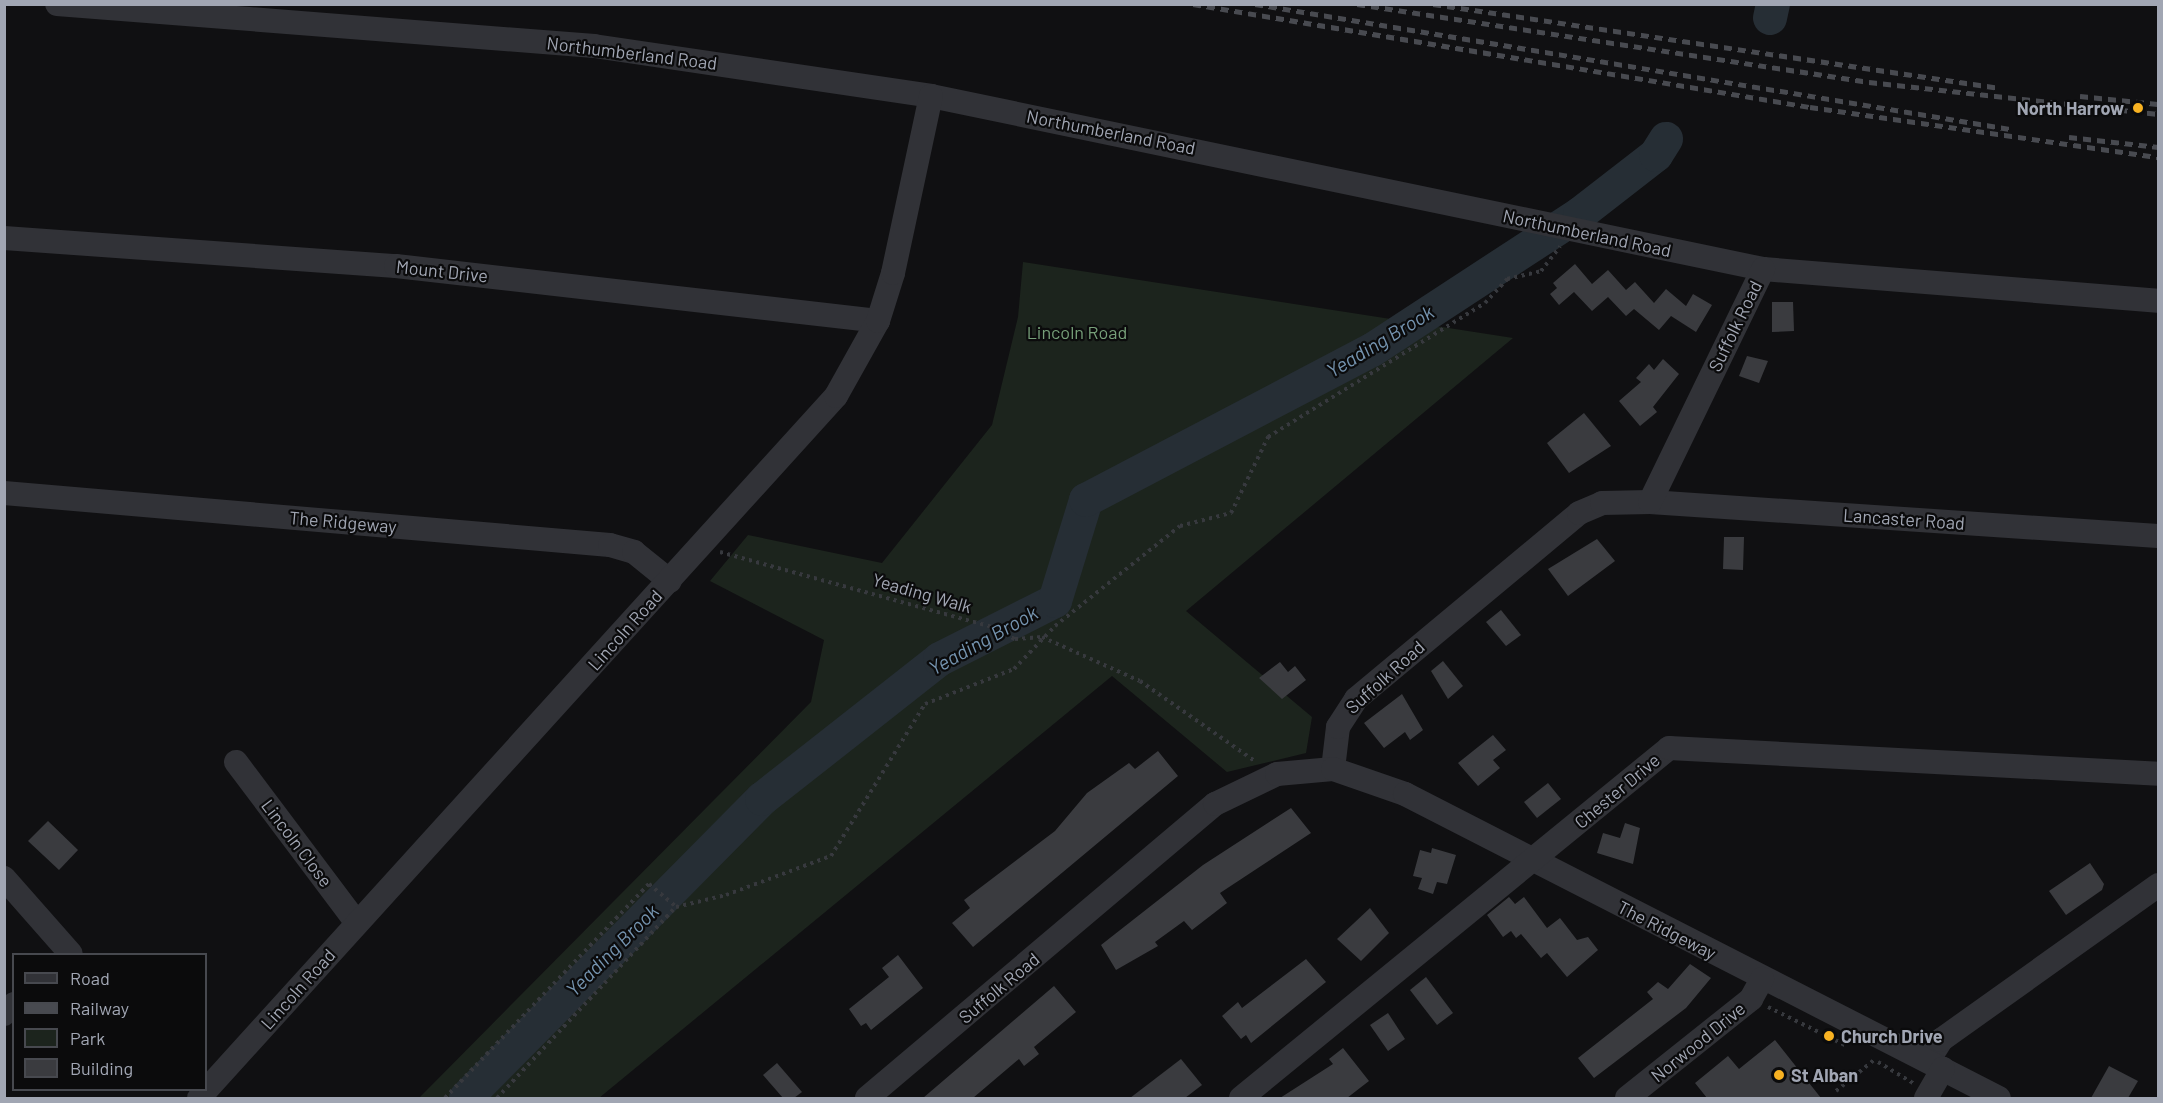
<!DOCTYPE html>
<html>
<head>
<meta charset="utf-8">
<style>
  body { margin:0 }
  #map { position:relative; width:2163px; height:1103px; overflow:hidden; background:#101012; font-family:Barlow,sans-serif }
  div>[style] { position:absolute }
  .green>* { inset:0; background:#1c241d }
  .river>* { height:34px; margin:-17px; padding:0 17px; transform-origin:17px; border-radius:17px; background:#262e35 }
  .building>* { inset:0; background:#3a3b3f }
  .path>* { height:4px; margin-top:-2px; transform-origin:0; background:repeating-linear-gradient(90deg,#37393e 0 3px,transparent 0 7.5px) }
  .minor>* { height:24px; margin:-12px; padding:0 12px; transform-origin:12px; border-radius:12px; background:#313237 }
  .rail>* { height:4.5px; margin-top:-2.25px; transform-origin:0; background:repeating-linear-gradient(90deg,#484a50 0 8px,transparent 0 14px) }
  .dots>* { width:16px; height:16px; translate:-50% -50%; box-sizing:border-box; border:3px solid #0b0b0c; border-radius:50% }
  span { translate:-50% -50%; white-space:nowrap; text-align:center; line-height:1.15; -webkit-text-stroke:4.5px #0b0b0c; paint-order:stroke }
  .street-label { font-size:18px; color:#a1a6b3 }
  .poi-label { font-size:18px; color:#a1a6b3; font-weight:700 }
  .right { translate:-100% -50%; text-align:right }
  .left { translate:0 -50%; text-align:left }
  .park-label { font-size:18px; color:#769f79 }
  .water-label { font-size:20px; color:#7594b0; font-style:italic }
  .frame { position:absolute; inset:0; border:6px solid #a1a6b3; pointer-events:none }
  .legend { position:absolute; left:12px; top:953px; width:195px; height:138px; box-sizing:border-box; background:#0b0b0c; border:2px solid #47494f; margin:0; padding:8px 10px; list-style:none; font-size:18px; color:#a1a6b3 }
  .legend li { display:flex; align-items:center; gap:12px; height:30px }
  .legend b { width:30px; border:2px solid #47494f }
</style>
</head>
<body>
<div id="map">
  <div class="green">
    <div style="clip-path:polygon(1023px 262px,1513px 338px,1186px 611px,1312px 717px,1306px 753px,1227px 772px,1112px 676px,599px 1098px,419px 1098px,811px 702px,824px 640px,710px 581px,748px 535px,882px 563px,992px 425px,1018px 317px)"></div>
  </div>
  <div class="river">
    <div style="left:1770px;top:18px;width:14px;rotate:-78deg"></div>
    <div style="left:466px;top:1098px;width:421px;rotate:-45.3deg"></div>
    <div style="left:762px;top:799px;width:226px;rotate:-38.2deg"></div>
    <div style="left:940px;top:659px;width:129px;rotate:-26.8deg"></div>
    <div style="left:1055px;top:601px;width:106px;rotate:-72.9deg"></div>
    <div style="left:1086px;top:500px;width:323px;rotate:-27.7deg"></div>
    <div style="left:1372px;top:350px;width:249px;rotate:-33.2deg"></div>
    <div style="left:1580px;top:214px;width:96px;rotate:-37.8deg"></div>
    <div style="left:1656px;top:155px;width:19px;rotate:-58deg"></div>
  </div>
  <div class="building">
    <div style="clip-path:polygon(1575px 264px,1592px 284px,1608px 270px,1626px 290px,1635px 282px,1654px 303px,1666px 289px,1686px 306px,1693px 294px,1712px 305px,1696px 332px,1671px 316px,1659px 330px,1634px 309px,1626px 316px,1608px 297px,1592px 311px,1574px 292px,1559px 305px,1550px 294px,1557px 288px,1553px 283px)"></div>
    <div style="clip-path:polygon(1772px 302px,1793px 302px,1794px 331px,1772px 332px)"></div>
    <div style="clip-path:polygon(1747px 356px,1768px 361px,1759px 383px,1739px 376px)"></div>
    <div style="clip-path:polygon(1663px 359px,1679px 374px,1653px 407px,1657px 412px,1640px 426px,1619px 401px,1641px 382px,1636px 378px,1649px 364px,1654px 370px)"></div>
    <div style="clip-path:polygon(1584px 413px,1611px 446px,1569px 473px,1547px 443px)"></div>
    <div style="clip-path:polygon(1724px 537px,1744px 537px,1743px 570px,1723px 569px)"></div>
    <div style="clip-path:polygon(1597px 539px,1615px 561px,1568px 596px,1548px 569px)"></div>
    <div style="clip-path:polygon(1501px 610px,1521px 635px,1506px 646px,1486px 622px)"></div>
    <div style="clip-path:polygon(1443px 661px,1463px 686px,1448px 699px,1431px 671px)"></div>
    <div style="clip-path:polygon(1280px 662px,1288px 672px,1295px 666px,1306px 680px,1282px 699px,1259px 678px)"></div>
    <div style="clip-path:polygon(1402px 694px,1423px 730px,1410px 740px,1405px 732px,1384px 748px,1364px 723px)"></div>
    <div style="clip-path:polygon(1493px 735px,1506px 750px,1493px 760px,1500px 768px,1478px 786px,1458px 763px)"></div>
    <div style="clip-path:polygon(1158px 751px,1178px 776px,973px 947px,952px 923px,970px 908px,964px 900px,1055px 831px,1087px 793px,1129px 763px,1135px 769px)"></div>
    <div style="clip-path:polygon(1548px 783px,1561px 799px,1537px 818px,1524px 802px)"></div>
    <div style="clip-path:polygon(1291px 808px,1311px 833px,1220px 893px,1227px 903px,1192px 930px,1184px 921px,1155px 942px,1158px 946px,1116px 970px,1101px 945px,1203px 865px)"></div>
    <div style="clip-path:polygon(48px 821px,78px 850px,59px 870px,28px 841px)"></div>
    <div style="clip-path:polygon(1625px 823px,1640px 828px,1633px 864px,1597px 853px,1603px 833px,1620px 838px)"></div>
    <div style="clip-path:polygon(1432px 848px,1456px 855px,1447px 884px,1437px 882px,1433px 894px,1418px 889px,1422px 878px,1413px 876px,1420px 850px,1431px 853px)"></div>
    <div style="clip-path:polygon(2090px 863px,2104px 884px,2102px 890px,2066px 915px,2049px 891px)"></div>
    <div style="clip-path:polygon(1509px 897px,1515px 904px,1524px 897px,1547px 928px,1560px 918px,1577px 940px,1588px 937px,1598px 950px,1567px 977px,1547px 953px,1541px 958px,1521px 934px,1516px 938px,1511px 931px,1503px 937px,1487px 915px)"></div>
    <div style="clip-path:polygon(1370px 908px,1389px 933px,1361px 961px,1337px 939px)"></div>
    <div style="clip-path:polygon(898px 955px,923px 988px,871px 1030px,866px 1023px,861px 1026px,849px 1009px,889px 977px,882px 968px)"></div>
    <div style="clip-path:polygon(1306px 959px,1326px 982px,1251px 1043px,1246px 1035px,1241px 1039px,1222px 1016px,1238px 1002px,1242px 1008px)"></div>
    <div style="clip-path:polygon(1690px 964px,1711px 978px,1686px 1008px,1594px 1078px,1578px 1058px,1653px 999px,1647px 992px,1658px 982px,1668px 989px)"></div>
    <div style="clip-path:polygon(1426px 977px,1453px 1013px,1437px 1025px,1410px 990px)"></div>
    <div style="clip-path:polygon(1054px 986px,1076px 1012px,1034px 1047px,1039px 1054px,1024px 1066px,1019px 1059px,973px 1098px,923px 1098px)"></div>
    <div style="clip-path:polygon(1388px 1013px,1405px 1039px,1388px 1051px,1370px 1025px)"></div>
    <div style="clip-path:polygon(1775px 1040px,1821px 1098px,1707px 1098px,1695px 1083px,1728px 1056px,1739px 1069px)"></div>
    <div style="clip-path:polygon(1343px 1048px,1369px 1081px,1347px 1098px,1280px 1098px,1333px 1064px,1329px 1059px)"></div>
    <div style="clip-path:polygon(1181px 1059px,1202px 1085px,1185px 1098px,1130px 1098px)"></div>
    <div style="clip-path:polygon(777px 1063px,802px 1092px,794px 1098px,783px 1098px,763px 1075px)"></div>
    <div style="clip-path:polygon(2109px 1066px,2138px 1081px,2128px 1098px,2091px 1098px)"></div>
  </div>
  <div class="path">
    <div style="left:720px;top:552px;width:282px;rotate:15.4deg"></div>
    <div style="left:992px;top:627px;width:26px;rotate:28deg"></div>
    <div style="left:1015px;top:639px;width:27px;rotate:-4deg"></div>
    <div style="left:1042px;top:637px;width:107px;rotate:24.2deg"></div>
    <div style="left:1140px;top:681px;width:141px;rotate:34.9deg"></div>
    <div style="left:1768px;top:1007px;width:86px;rotate:26.3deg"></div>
    <div style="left:1878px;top:1062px;width:41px;rotate:31deg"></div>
    <div style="left:1836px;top:1091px;width:49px;rotate:-39.2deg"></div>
    <div style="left:445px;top:1098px;width:296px;rotate:-46.4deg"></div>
    <div style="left:649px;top:884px;width:35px;rotate:40deg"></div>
    <div style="left:497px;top:1098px;width:262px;rotate:-46.9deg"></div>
    <div style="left:676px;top:907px;width:51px;rotate:-13.5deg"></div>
    <div style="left:726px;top:895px;width:112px;rotate:-20.4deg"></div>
    <div style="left:831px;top:856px;width:179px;rotate:-58.3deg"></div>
    <div style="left:925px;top:704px;width:96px;rotate:-21.5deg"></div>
    <div style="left:1014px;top:669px;width:59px;rotate:-46.4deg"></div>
    <div style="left:1055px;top:626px;width:160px;rotate:-38.7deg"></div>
    <div style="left:1180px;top:526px;width:53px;rotate:-14.3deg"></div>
    <div style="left:1231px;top:513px;width:85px;rotate:-64deg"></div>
    <div style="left:1268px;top:437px;width:255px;rotate:-31.7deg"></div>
    <div style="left:1485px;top:303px;width:33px;rotate:-47deg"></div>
    <div style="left:1507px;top:279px;width:35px;rotate:-13deg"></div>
    <div style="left:1541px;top:271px;width:31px;rotate:-52deg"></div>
  </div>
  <div class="minor">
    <div style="left:57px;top:4px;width:539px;rotate:4.47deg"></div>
    <div style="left:594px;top:46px;width:341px;rotate:8.4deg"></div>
    <div style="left:931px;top:96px;width:850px;rotate:11.75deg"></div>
    <div style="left:1763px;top:269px;width:396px;rotate:4.6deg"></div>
    <div style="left:4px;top:238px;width:393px;rotate:4.1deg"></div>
    <div style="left:396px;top:266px;width:485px;rotate:6.5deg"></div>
    <div style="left:4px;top:493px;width:608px;rotate:4.9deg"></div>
    <div style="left:610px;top:545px;width:25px;rotate:16deg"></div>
    <div style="left:634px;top:552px;width:46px;rotate:38.9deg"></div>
    <div style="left:1650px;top:502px;width:509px;rotate:3.83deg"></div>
    <div style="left:236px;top:762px;width:201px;rotate:53.1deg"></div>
    <div style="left:1333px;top:769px;width:42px;rotate:-83.2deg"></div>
    <div style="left:1338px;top:727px;width:33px;rotate:-57deg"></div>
    <div style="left:1356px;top:699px;width:290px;rotate:-39.8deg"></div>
    <div style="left:1579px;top:513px;width:25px;rotate:-23deg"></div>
    <div style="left:1602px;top:503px;width:48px;rotate:-1.2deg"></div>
    <div style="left:1650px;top:502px;width:259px;rotate:-64.1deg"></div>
    <div style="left:4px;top:878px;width:101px;rotate:48.6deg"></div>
    <div style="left:4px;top:1014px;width:14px;rotate:-45deg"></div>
    <div style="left:1928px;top:1061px;width:25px;rotate:-58deg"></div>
    <div style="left:1941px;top:1040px;width:267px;rotate:-35.5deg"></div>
    <div style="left:199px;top:1098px;width:948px;rotate:-47.78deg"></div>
    <div style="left:836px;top:396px;width:86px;rotate:-60.8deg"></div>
    <div style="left:878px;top:321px;width:50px;rotate:-72.6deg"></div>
    <div style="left:893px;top:273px;width:181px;rotate:-77.9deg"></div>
    <div style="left:867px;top:1098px;width:456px;rotate:-40.2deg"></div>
    <div style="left:1215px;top:804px;width:69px;rotate:-25.8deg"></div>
    <div style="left:1277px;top:774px;width:56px;rotate:-5.1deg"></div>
    <div style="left:1333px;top:769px;width:76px;rotate:19.1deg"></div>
    <div style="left:1405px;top:794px;width:667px;rotate:27.1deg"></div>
    <div style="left:1241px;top:1098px;width:553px;rotate:-39.27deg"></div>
    <div style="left:1669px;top:748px;width:490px;rotate:3deg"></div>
    <div style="left:1627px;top:1098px;width:159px;rotate:-38.6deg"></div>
    <div style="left:1751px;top:999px;width:23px;rotate:-61deg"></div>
    <div style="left:1926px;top:1098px;width:34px;rotate:-60deg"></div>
  </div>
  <div class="rail">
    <div style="left:1193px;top:4px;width:626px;rotate:9.48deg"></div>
    <div style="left:1810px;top:107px;width:352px;rotate:8.2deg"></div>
    <div style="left:1255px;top:4px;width:765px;rotate:9.4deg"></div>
    <div style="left:1357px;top:4px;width:518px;rotate:8.66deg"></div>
    <div style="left:1869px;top:82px;width:291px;rotate:6.3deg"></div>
    <div style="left:1433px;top:4px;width:573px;rotate:8.43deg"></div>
    <div style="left:2080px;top:96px;width:78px;rotate:5.9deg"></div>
    <div style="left:2069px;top:137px;width:90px;rotate:6.4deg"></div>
  </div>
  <div class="dots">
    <div style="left:2138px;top:108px;background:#f8b222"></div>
    <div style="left:1829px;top:1036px;background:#f8b222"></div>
    <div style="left:1779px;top:1075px;background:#f8b222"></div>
  </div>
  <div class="street-label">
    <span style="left:632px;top:53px;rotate:7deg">Northumberland Road</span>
    <span style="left:1111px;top:132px;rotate:11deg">Northumberland Road</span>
    <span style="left:1587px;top:233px;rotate:12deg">Northumberland Road</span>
    <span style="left:442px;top:271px;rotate:6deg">Mount Drive</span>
    <span style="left:1735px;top:326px;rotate:-64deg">Suffolk Road</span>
    <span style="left:1904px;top:519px;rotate:4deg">Lancaster Road</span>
    <span style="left:343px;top:522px;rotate:5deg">The Ridgeway</span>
    <span style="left:922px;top:593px;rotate:16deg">Yeading Walk</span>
    <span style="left:625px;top:630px;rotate:-48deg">Lincoln Road</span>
    <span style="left:1385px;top:677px;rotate:-42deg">Suffolk Road</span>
    <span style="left:1617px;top:791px;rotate:-40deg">Chester Drive</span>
    <span style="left:297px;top:843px;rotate:53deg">Lincoln Close</span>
    <span style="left:1667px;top:930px;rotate:27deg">The Ridgeway</span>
    <span style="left:999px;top:988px;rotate:-40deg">Suffolk Road</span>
    <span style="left:298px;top:989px;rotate:-48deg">Lincoln Road</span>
    <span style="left:1698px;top:1042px;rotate:-39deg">Norwood Drive</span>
  </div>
  <div class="poi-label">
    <span class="right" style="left:2124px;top:108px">North Harrow</span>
    <span class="left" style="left:1841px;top:1036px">Church Drive</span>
    <span class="left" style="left:1791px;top:1075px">St Alban</span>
  </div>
  <div class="park-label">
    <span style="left:1077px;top:332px">Lincoln Road</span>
  </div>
  <div class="water-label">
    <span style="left:1380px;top:341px;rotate:-31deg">Yeading Brook</span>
    <span style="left:983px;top:640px;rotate:-29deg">Yeading Brook</span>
    <span style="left:612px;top:950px;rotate:-45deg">Yeading Brook</span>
  </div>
  <div class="frame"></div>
  <ul class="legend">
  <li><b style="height:8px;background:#313237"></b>Road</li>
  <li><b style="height:8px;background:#484a50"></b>Railway</li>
  <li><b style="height:16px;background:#1c241d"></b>Park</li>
  <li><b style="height:16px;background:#3a3b3f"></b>Building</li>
  </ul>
</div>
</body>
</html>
